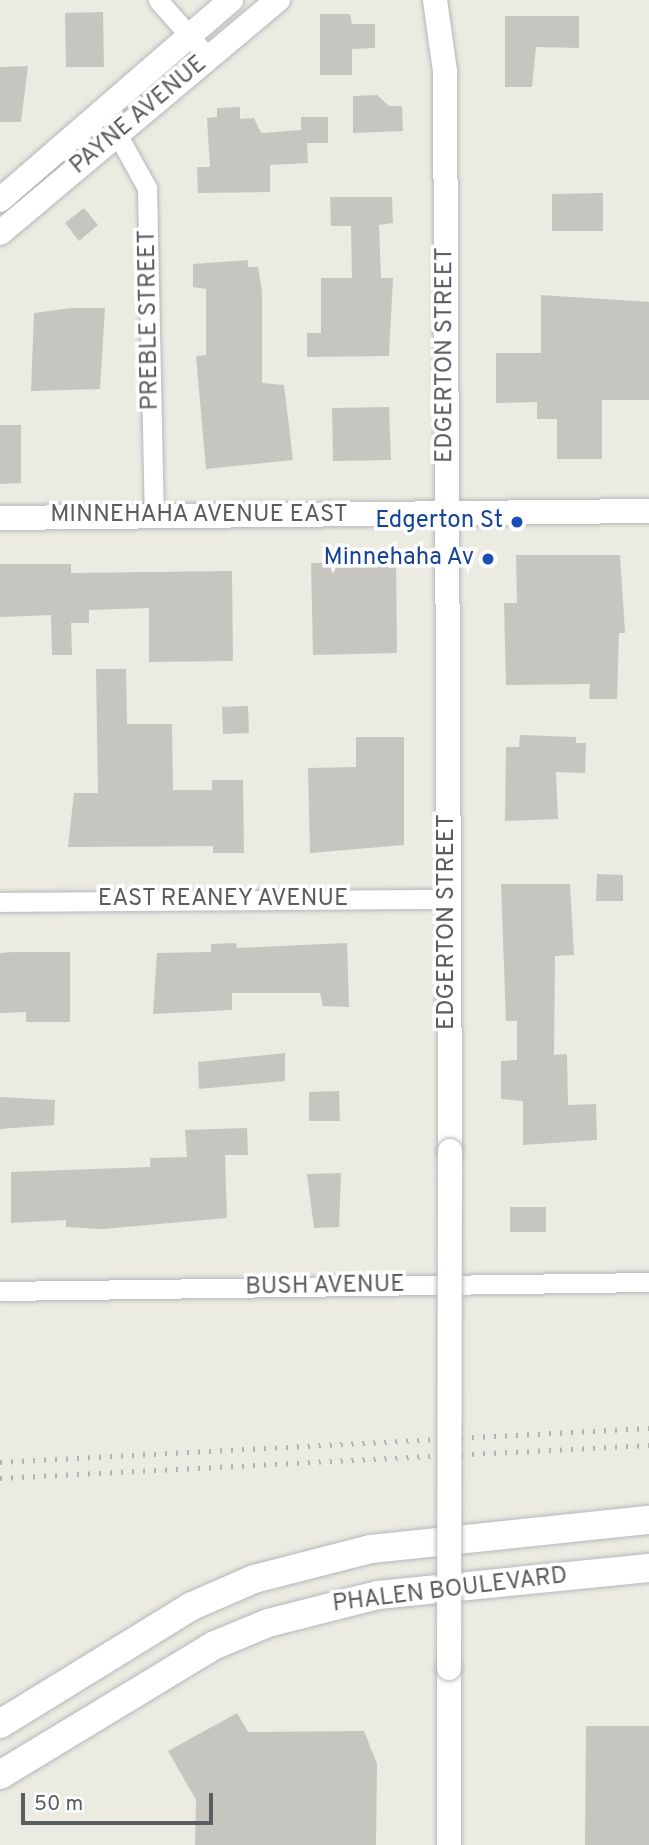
<!DOCTYPE html>
<html>
<head>
<meta charset="utf-8">
<style>
  body { margin:0 }
  #map { position:relative; width:649px; height:1845px; overflow:hidden; background:#ebebe2; font-family:Overpass,sans-serif }
  div>[style] { position:absolute }
  .building>* { inset:0; background:#c7c5bf }
  .roads { filter:drop-shadow(0 0 2px #b5b7bb) drop-shadow(0 0 2px #b5b7bb) }
  .minor>* { height:19px; margin:-9.5px; padding:0 9.5px; transform-origin:9.5px; border-radius:9.5px; background:#fff }
  .tertiary>* { height:24px; margin:-12px; padding:0 12px; transform-origin:12px; border-radius:12px; background:#fff }
  .secondary>* { height:28px; margin:-14px; padding:0 14px; transform-origin:14px; border-radius:14px; background:#fff }
  .rail>* { height:5px; margin-top:-2.5px; transform-origin:0; background:repeating-linear-gradient(90deg,#b2b3b3 0 2px,transparent 0 11px) }
  .bridges { filter:drop-shadow(0 0 2px #b5b7bb) drop-shadow(0 0 2px #b5b7bb) }
  .tertiary-bridge>* { height:24px; margin:-12px; padding:0 12px; transform-origin:12px; border-radius:12px; background:#fff }
  .dots>* { width:19px; height:19px; translate:-50% -50%; box-sizing:border-box; border:4px solid #fff; border-radius:50% }
  span { translate:-50% -50%; white-space:nowrap; text-align:center; line-height:1.15; -webkit-text-stroke:7px #fff; paint-order:stroke }
  .street-label { font-size:24px; color:#5b5d61 }
  .transit-label { font-size:24px; color:#164399 }
  .right { translate:-100% -50%; text-align:right }
  .scale { position:absolute; left:21px; top:1793px; width:192px; height:32px; box-sizing:border-box; border:4px solid #5b5d61; border-top:0; padding-left:9px; font-size:21px; line-height:24px; white-space:nowrap; color:#5b5d61; -webkit-text-stroke:5px #fff; paint-order:stroke }
</style>
</head>
<body>
<div id="map">
  <div class="building">
    <div style="clip-path:polygon(103px 12px,104px 67px,66px 67px,65px 13px)"></div>
    <div style="clip-path:polygon(320px 14px,350px 14px,352px 24px,375px 24px,375px 48px,352px 49px,352px 75px,320px 75px)"></div>
    <div style="clip-path:polygon(505px 16px,579px 16px,579px 48px,536px 47px,532px 87px,505px 87px)"></div>
    <div style="clip-path:polygon(28px 66px,21px 122px,0 122px,0 67px)"></div>
    <div style="clip-path:polygon(377px 95px,389px 106px,402px 106px,403px 131px,353px 133px,353px 96px)"></div>
    <div style="clip-path:polygon(240px 107px,240px 119px,254px 118px,261px 133px,301px 130px,301px 117px,328px 117px,328px 143px,307px 143px,308px 163px,270px 165px,270px 192px,198px 193px,197px 167px,210px 167px,207px 118px,217px 117px,217px 108px)"></div>
    <div style="clip-path:polygon(603px 193px,603px 231px,552px 231px,552px 194px)"></div>
    <div style="clip-path:polygon(330px 197px,392px 197px,393px 223px,379px 225px,381px 278px,393px 278px,389px 356px,307px 357px,307px 333px,321px 333px,321px 278px,352px 278px,351px 226px,331px 226px)"></div>
    <div style="clip-path:polygon(84px 208px,98px 225px,79px 241px,65px 223px)"></div>
    <div style="clip-path:polygon(248px 260px,248px 267px,258px 267px,262px 292px,262px 383px,284px 385px,293px 460px,206px 469px,196px 356px,206px 355px,206px 289px,193px 287px,193px 264px)"></div>
    <div style="clip-path:polygon(541px 295px,649px 302px,649px 400px,602px 400px,602px 459px,557px 459px,557px 419px,537px 419px,537px 402px,496px 403px,496px 353px,541px 353px)"></div>
    <div style="clip-path:polygon(71px 308px,105px 308px,100px 389px,31px 391px,34px 313px)"></div>
    <div style="clip-path:polygon(389px 407px,391px 460px,333px 461px,332px 408px)"></div>
    <div style="clip-path:polygon(0 425px,21px 425px,21px 483px,0 484px)"></div>
    <div style="clip-path:polygon(516px 555px,620px 555px,625px 633px,619px 633px,617px 699px,589px 699px,590px 684px,506px 685px,504px 603px,517px 603px)"></div>
    <div style="clip-path:polygon(396px 561px,397px 653px,313px 655px,311px 563px)"></div>
    <div style="clip-path:polygon(0 564px,71px 564px,71px 573px,232px 571px,233px 661px,149px 662px,149px 608px,89px 610px,89px 623px,71px 623px,72px 655px,52px 655px,51px 615px,0 617px)"></div>
    <div style="clip-path:polygon(96px 669px,126px 669px,127px 724px,172px 724px,173px 790px,212px 790px,212px 780px,243px 780px,244px 853px,213px 853px,213px 846px,68px 847px,74px 793px,98px 793px)"></div>
    <div style="clip-path:polygon(248px 706px,249px 733px,223px 734px,222px 707px)"></div>
    <div style="clip-path:polygon(520px 735px,576px 737px,576px 743px,586px 743px,585px 773px,556px 772px,558px 819px,505px 821px,506px 747px,519px 747px)"></div>
    <div style="clip-path:polygon(356px 737px,404px 737px,404px 845px,310px 853px,308px 768px,356px 767px)"></div>
    <div style="clip-path:polygon(597px 874px,623px 875px,623px 901px,596px 901px)"></div>
    <div style="clip-path:polygon(501px 884px,570px 884px,574px 955px,555px 956px,554px 1055px,567px 1054px,568px 1105px,596px 1104px,597px 1140px,523px 1145px,523px 1101px,501px 1099px,501px 1061px,517px 1060px,517px 1021px,506px 1021px)"></div>
    <div style="clip-path:polygon(236px 943px,237px 948px,347px 943px,349px 1007px,323px 1006px,320px 993px,232px 993px,232px 1010px,153px 1014px,157px 953px,211px 952px,211px 944px)"></div>
    <div style="clip-path:polygon(14px 952px,70px 952px,70px 1022px,26px 1022px,26px 1012px,0 1013px,0 953px)"></div>
    <div style="clip-path:polygon(285px 1053px,285px 1081px,199px 1089px,198px 1062px)"></div>
    <div style="clip-path:polygon(339px 1091px,340px 1121px,309px 1121px,309px 1092px)"></div>
    <div style="clip-path:polygon(0 1097px,55px 1100px,54px 1125px,0 1129px)"></div>
    <div style="clip-path:polygon(247px 1128px,248px 1155px,225px 1155px,227px 1218px,102px 1229px,66px 1227px,66px 1220px,11px 1223px,11px 1172px,150px 1167px,150px 1158px,187px 1157px,185px 1130px)"></div>
    <div style="clip-path:polygon(341px 1173px,339px 1227px,314px 1228px,307px 1174px)"></div>
    <div style="clip-path:polygon(510px 1207px,546px 1207px,546px 1232px,510px 1232px)"></div>
    <div style="clip-path:polygon(237px 1713px,248px 1732px,364px 1731px,377px 1764px,376px 1845px,195px 1845px,196px 1800px,168px 1751px)"></div>
    <div style="clip-path:polygon(586px 1726px,649px 1726px,649px 1845px,585px 1845px)"></div>
  </div>
  <div class="roads">
    <div class="minor">
      <div style="left:158px;top:0;width:76px;rotate:48.7deg"></div>
      <div style="left:117px;top:134px;width:62px;rotate:60.9deg"></div>
      <div style="left:147px;top:188px;width:328px;rotate:88.8deg"></div>
      <div style="left:0;top:902px;width:447px;rotate:-0.4deg"></div>
      <div style="left:0;top:1291px;width:649px;rotate:-0.79deg"></div>
    </div>
    <div class="tertiary">
      <div style="left:435px;top:0;width:72px;rotate:82deg"></div>
      <div style="left:445px;top:71px;width:1080px;rotate:89.73deg"></div>
      <div style="left:0;top:200px;width:306px;rotate:-40.9deg"></div>
      <div style="left:0;top:233px;width:363px;rotate:-40deg"></div>
      <div style="left:0;top:518px;width:649px;rotate:-0.62deg"></div>
      <div style="left:449px;top:1668px;width:177px;rotate:90deg"></div>
    </div>
    <div class="secondary">
      <div style="left:0;top:1724px;width:225px;rotate:-31.6deg"></div>
      <div style="left:192px;top:1606px;width:68px;rotate:-23.5deg"></div>
      <div style="left:254px;top:1579px;width:121px;rotate:-14.4deg"></div>
      <div style="left:371px;top:1549px;width:280px;rotate:-6deg"></div>
      <div style="left:0;top:1775px;width:251px;rotate:-31.2deg"></div>
      <div style="left:215px;top:1645px;width:57px;rotate:-22.5deg"></div>
      <div style="left:268px;top:1623px;width:114px;rotate:-14.3deg"></div>
      <div style="left:378px;top:1595px;width:272px;rotate:-5.7deg"></div>
    </div>
  </div>
  <div class="rail">
    <div style="left:0;top:1462px;width:650px;rotate:-3deg"></div>
    <div style="left:0;top:1478px;width:650px;rotate:-2.91deg"></div>
  </div>
  <div class="bridges">
    <div class="tertiary-bridge">
      <div style="left:449px;top:1668px;width:517px;rotate:-89.89deg"></div>
    </div>
  </div>
  <div class="dots">
    <div style="left:517px;top:522px;background:#1a4fb4"></div>
    <div style="left:488px;top:559px;background:#1a4fb4"></div>
  </div>
  <div class="street-label">
    <span style="left:139px;top:116px;rotate:-40deg">PAYNE AVENUE</span>
    <span style="left:150px;top:320px;rotate:-91deg">PREBLE STREET</span>
    <span style="left:446px;top:355px;rotate:-90deg">EDGERTON STREET</span>
    <span style="left:199px;top:516px">MINNEHAHA AVENUE EAST</span>
    <span style="left:223px;top:900px">EAST REANEY AVENUE</span>
    <span style="left:448px;top:922px;rotate:-90deg">EDGERTON STREET</span>
    <span style="left:325px;top:1287px;rotate:-1deg">BUSH AVENUE</span>
    <span style="left:450px;top:1591px;rotate:-7deg">PHALEN BOULEVARD</span>
  </div>
  <div class="transit-label">
    <span class="right" style="left:503px;top:522px">Edgerton St</span>
    <span class="right" style="left:474px;top:559px">Minnehaha Av</span>
  </div>
  <div class="scale">50 m</div>
</div>
</body>
</html>
